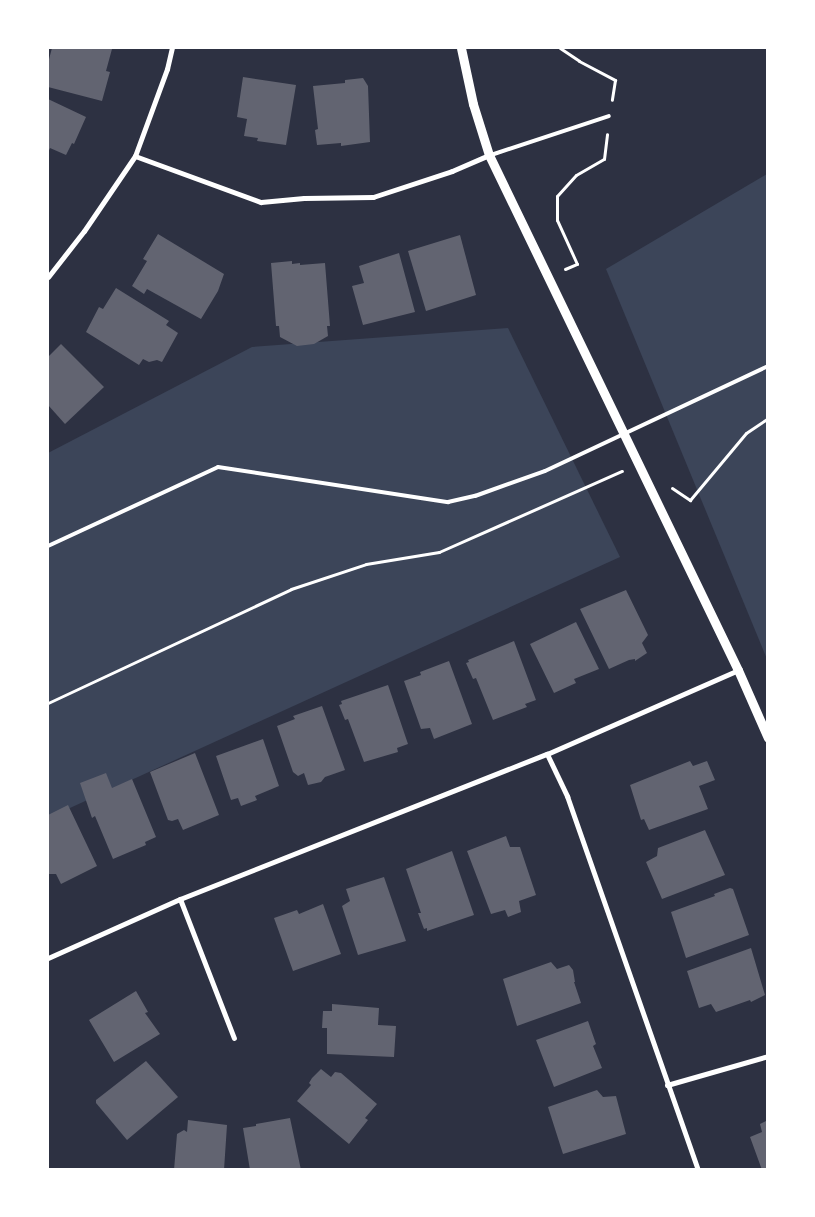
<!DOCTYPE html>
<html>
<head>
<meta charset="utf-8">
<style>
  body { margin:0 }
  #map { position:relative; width:815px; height:1217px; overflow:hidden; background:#2d3142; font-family:Helvetica,sans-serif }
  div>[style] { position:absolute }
  .green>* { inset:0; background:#3c4559 }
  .building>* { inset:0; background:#626471 }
  .path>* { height:3px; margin:-1.5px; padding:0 1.5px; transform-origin:1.5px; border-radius:1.5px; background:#fff }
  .service>* { height:4px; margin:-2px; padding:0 2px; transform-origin:2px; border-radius:2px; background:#fff }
  .minor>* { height:5px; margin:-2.5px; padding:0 2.5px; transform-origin:2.5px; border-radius:2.5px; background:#fff }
  .tertiary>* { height:9px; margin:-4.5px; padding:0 4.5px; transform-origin:4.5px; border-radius:4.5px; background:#fff }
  span { translate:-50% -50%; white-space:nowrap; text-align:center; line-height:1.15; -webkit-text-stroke:4.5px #fff; paint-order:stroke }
  .frame { position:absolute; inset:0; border:49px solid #fff; pointer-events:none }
</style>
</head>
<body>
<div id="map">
  <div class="green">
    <div style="clip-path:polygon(767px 174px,767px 659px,606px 269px)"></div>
    <div style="clip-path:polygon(508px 328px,620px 557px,48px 818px,48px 453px,252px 347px)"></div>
  </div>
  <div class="building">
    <div style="clip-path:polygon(52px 48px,112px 49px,106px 71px,110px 72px,102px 101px,48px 87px,48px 63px)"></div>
    <div style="clip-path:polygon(243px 77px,296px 85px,286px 145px,257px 141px,258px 138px,244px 136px,247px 119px,237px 117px)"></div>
    <div style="clip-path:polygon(363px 78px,368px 86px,370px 142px,341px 146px,341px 143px,317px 145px,315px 130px,318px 129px,313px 86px,345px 83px,345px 80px)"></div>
    <div style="clip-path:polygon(48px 99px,86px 117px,74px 144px,72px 143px,66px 155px,50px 148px,48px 153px)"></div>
    <div style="clip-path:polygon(158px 234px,224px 274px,218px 291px,201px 319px,147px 289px,144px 294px,132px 286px,147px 261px,143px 259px)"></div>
    <div style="clip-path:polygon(460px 235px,476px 295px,426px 311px,408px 251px)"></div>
    <div style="clip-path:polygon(399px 253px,415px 312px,363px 325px,352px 286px,364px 283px,359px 266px)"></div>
    <div style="clip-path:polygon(292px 261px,292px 264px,300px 263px,300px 265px,325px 263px,330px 326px,327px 326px,328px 336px,314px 344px,297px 346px,280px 337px,279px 326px,276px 326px,271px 263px)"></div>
    <div style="clip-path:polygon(116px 288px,169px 321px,166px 325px,178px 333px,162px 362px,157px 360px,149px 362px,143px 359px,139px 365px,86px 332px,99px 307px,103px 309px)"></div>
    <div style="clip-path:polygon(61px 344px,104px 387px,65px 424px,48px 405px,48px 357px)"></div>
    <div style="clip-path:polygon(626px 590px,648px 635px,642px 643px,647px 653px,635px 661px,635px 659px,629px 660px,609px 669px,580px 609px)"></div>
    <div style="clip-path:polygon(576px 622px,599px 669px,574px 679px,576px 683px,554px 693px,530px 644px)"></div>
    <div style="clip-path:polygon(514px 641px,536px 700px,525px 704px,527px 707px,493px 720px,476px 678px,473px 679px,466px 663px,469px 662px,468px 660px)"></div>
    <div style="clip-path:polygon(449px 661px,472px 724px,434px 739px,430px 728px,421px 729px,404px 681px,421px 675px,420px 672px)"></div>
    <div style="clip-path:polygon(388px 685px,408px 744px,397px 748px,398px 752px,364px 762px,348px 719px,345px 720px,339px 705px,342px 704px,341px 701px)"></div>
    <div style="clip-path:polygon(322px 706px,345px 770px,325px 777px,321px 782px,308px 785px,304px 773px,298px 776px,293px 772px,277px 726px,295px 719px,293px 716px)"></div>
    <div style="clip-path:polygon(263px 739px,279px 786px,255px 796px,257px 800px,241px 806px,238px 798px,231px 800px,216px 756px)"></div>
    <div style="clip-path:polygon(195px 753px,219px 815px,183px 830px,178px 819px,172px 821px,168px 820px,150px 772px)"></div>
    <div style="clip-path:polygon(690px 761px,693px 766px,707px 761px,715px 780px,699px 786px,708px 809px,649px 830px,644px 819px,641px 820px,630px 785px)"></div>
    <div style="clip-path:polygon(106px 773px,112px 788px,132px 779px,156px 837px,145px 842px,146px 845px,113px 859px,95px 816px,92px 818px,80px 783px)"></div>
    <div style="clip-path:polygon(68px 805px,97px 866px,61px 884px,56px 874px,48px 874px,48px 815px)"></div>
    <div style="clip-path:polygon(705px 830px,725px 875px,662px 899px,646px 862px,657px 856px,658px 848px)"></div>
    <div style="clip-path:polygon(506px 836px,510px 847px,520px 847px,536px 895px,519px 901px,521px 912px,508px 917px,505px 910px,491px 914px,467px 851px)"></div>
    <div style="clip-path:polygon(452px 851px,474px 915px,427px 931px,427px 928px,424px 929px,418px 913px,421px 913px,406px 869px)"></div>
    <div style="clip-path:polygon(384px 877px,406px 941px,358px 955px,342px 906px,350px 901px,346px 889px)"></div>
    <div style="clip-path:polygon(730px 888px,733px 889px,749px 935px,686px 958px,671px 912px,715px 896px,714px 894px)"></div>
    <div style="clip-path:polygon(323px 904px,341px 954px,293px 971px,274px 918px,297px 910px,299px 914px)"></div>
    <div style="clip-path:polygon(751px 948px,765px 995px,751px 1002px,750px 1000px,716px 1012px,711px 1004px,699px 1008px,687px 971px)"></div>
    <div style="clip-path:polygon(551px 962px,557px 969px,569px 965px,573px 970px,575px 982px,574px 982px,581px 1003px,517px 1026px,503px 979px)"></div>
    <div style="clip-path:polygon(136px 991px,148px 1012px,145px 1013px,160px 1034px,114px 1062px,89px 1020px)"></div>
    <div style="clip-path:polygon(332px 1004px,379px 1008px,378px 1025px,396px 1026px,394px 1057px,327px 1054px,327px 1028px,322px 1028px,323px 1011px,332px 1011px)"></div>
    <div style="clip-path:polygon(588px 1021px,596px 1044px,593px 1046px,602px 1068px,554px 1087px,536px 1040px)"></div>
    <div style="clip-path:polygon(146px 1061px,178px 1097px,127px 1140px,96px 1103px,96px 1100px)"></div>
    <div style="clip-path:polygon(321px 1069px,331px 1077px,335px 1072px,341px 1073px,377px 1104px,365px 1118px,368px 1120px,349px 1144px,297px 1101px,311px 1085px,309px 1083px,312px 1078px)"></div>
    <div style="clip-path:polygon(597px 1090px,603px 1097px,616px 1096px,626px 1134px,563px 1154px,548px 1107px)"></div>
    <div style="clip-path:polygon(290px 1118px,301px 1170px,250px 1170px,243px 1128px,256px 1126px,256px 1124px)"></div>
    <div style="clip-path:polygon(188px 1120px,227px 1125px,224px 1170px,174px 1170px,177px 1134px,184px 1130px,187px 1132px)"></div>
    <div style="clip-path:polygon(768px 1120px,768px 1170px,762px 1170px,750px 1137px,762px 1132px,760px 1124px)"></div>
  </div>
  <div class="path">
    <div style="left:560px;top:48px;width:23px;rotate:34deg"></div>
    <div style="left:579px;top:61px;width:41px;rotate:27.8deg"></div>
    <div style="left:615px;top:80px;width:20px;rotate:99deg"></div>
    <div style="left:565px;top:269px;width:13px;rotate:-23deg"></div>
    <div style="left:577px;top:264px;width:48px;rotate:-114.4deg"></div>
    <div style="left:557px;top:220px;width:24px;rotate:-90deg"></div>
    <div style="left:557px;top:196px;width:28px;rotate:-48deg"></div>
    <div style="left:576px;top:175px;width:32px;rotate:-30deg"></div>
    <div style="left:604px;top:159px;width:25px;rotate:-83deg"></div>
    <div style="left:672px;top:488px;width:22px;rotate:34deg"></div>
    <div style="left:690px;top:500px;width:87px;rotate:-50.1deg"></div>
    <div style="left:746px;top:433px;width:27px;rotate:-34deg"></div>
    <div style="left:48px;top:703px;width:268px;rotate:-25.1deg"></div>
    <div style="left:291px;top:589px;width:79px;rotate:-18.4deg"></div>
    <div style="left:366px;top:564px;width:74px;rotate:-9.3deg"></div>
    <div style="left:439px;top:552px;width:200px;rotate:-23.9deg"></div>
  </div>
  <div class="service">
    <div style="left:491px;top:155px;width:124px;rotate:-18.3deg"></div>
    <div style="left:48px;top:546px;width:187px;rotate:-24.9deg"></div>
    <div style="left:218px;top:467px;width:233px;rotate:8.7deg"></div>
    <div style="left:448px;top:502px;width:28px;rotate:-13deg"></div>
    <div style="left:475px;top:496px;width:74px;rotate:-19.7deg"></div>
    <div style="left:545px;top:471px;width:246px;rotate:-25.2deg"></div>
  </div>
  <div class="minor">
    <div style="left:135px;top:156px;width:134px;rotate:20.1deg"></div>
    <div style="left:261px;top:202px;width:43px;rotate:-5.3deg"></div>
    <div style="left:304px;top:198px;width:69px;rotate:-0.8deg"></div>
    <div style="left:373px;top:197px;width:83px;rotate:-18.2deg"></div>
    <div style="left:452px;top:171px;width:40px;rotate:-23.4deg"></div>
    <div style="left:48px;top:277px;width:58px;rotate:-52deg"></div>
    <div style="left:84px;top:231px;width:91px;rotate:-55.8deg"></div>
    <div style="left:135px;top:156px;width:93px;rotate:-69.8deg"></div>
    <div style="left:167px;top:69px;width:22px;rotate:-77deg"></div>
    <div style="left:547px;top:754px;width:47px;rotate:64.5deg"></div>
    <div style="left:567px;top:796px;width:396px;rotate:70.7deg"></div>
    <div style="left:180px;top:899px;width:149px;rotate:68.8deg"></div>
    <div style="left:48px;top:958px;width:145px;rotate:-24.1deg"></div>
    <div style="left:180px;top:899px;width:395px;rotate:-21.6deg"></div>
    <div style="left:547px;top:754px;width:209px;rotate:-23.7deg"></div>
    <div style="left:667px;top:1085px;width:105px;rotate:-16deg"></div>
  </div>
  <div class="tertiary">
    <div style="left:461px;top:48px;width:57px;rotate:77.9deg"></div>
    <div style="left:473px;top:104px;width:53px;rotate:72.6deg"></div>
    <div style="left:489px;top:155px;width:572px;rotate:64.2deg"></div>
    <div style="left:738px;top:670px;width:74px;rotate:66.2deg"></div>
  </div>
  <div class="frame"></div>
</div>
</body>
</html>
